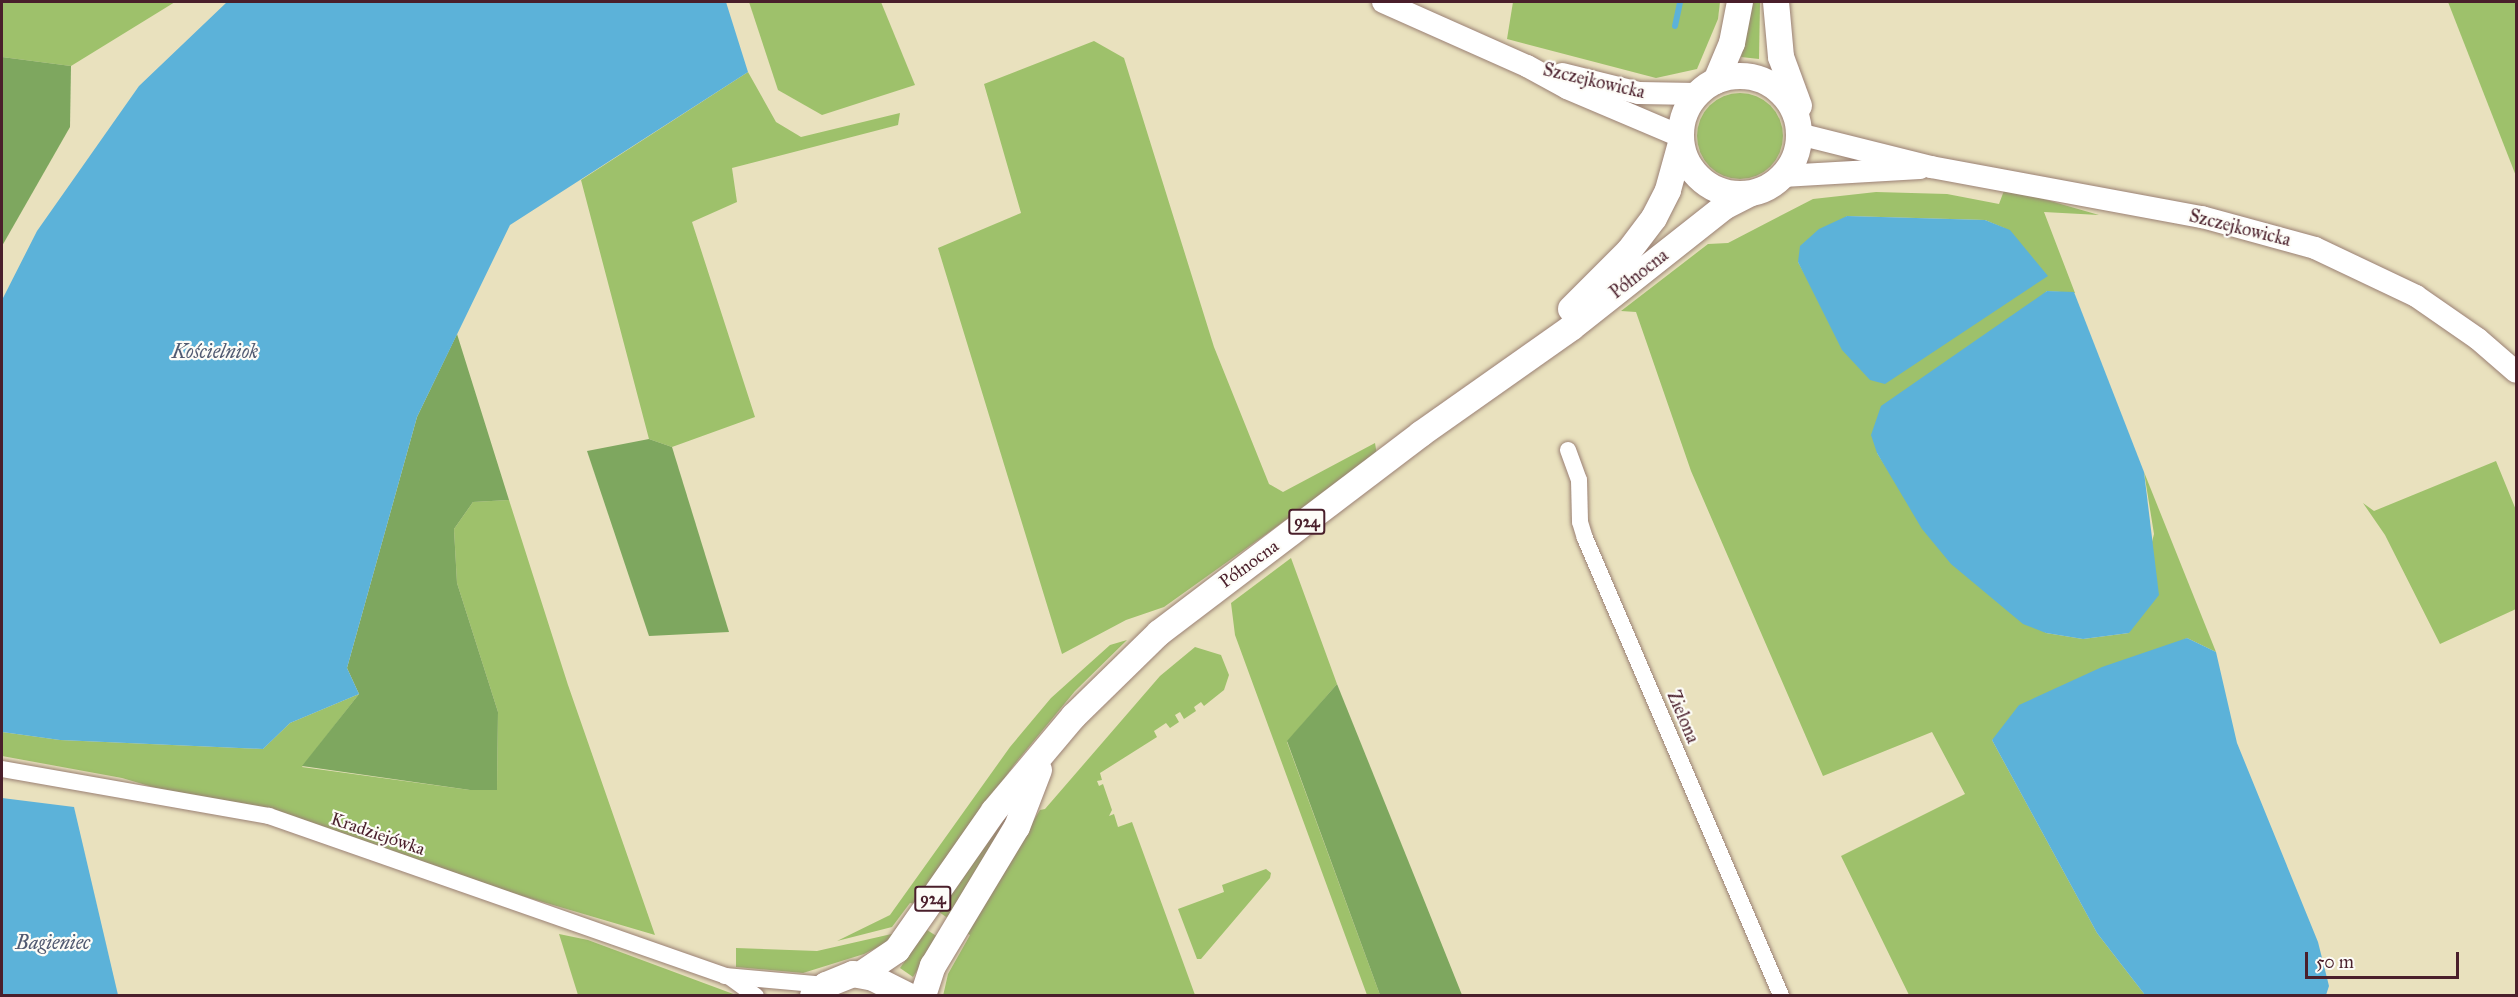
<!DOCTYPE html>
<html>
<head>
<meta charset="utf-8">
<style>
  body { margin:0 }
  #map { position:relative; width:2518px; height:997px; overflow:hidden; background:#e9e1be; font-family:"IM FELL Great Primer",serif }
  div>[style] { position:absolute }
  .green>* { inset:0; background:#9ec16b }
  .round { border-radius:50% }
  .forest>* { inset:0; background:#7ea75f }
  .water>* { inset:0; background:#5cb2d9 }
  .stream>* { height:6px; margin:-3px; padding:0 3px; transform-origin:3px; border-radius:3px; background:#5cb2d9 }
  .roads { filter:drop-shadow(0 0 2px #9a8074) drop-shadow(0 0 2px #9a8074) }
  .street>* { height:16px; margin:-8px; padding:0 8px; transform-origin:8px; border-radius:8px; background:#fff }
  .secondary>* { height:22px; margin:-11px; padding:0 11px; transform-origin:11px; border-radius:11px; background:#fff }
  .primary>* { height:26px; margin:-13px; padding:0 13px; transform-origin:13px; border-radius:13px; background:#fff }
  .primary>.ring { margin:-13px; padding:0; box-sizing:content-box; background:none; border:26px solid #fff; border-radius:50% }
  span { translate:-50% -50%; white-space:nowrap; text-align:center; line-height:1.15; -webkit-text-stroke:4.5px #fdfcf7; paint-order:stroke }
  .shield-label span { padding:2px 4px; background:#fdfcf7; border:2px solid; border-radius:4px; -webkit-text-stroke-width:0 }
  .shield-label { font-size:16px; color:#4a1f2b; font-weight:700 }
  .street-label { font-size:18px; color:#4a1f2b }
  .water-label { font-size:20px; color:#515a71; font-style:italic }
  .frame { position:absolute; inset:0; border:3px solid #4a1f2b; pointer-events:none }
  .scale { position:absolute; left:2305px; top:952px; width:154px; height:27px; box-sizing:border-box; border:3px solid #4a1f2b; border-top:0; padding-left:8px; font-size:18px; line-height:21px; white-space:nowrap; color:#4a1f2b; -webkit-text-stroke:4px #fdfcf7; paint-order:stroke }
</style>
</head>
<body>
<div id="map">
  <div class="green">
    <div style="clip-path:polygon(2px 2px,175px 2px,71px 66px,2px 57px)"></div>
    <div style="clip-path:polygon(749px 2px,881px 2px,915px 85px,822px 115px,778px 90px)"></div>
    <div style="clip-path:polygon(1513px 2px,1720px 2px,1718px 19px,1697px 69px,1656px 78px,1507px 39px)"></div>
    <div style="clip-path:polygon(1749px 2px,1760px 2px,1759px 59px,1741px 57px)"></div>
    <div style="clip-path:polygon(2448px 2px,2516px 2px,2516px 176px)"></div>
    <div style="clip-path:polygon(1094px 41px,1124px 58px,1214px 347px,1269px 484px,1283px 492px,1375px 443px,1377px 455px,1164px 607px,1126px 620px,1062px 654px,938px 248px,1021px 213px,984px 84px)"></div>
    <div style="clip-path:polygon(748px 72px,776px 122px,801px 137px,900px 113px,898px 125px,732px 168px,737px 202px,692px 222px,755px 417px,672px 447px,649px 439px,581px 180px)"></div>
    <div class="round" style="left:1697px;top:93px;width:86px;height:86px"></div>
    <div style="clip-path:polygon(evenodd,2005px 188px,2099px 215px,2044px 212px,2075px 293px,2047px 291px,1877px 453px,1895px 481px,2046px 633px,2083px 639px,2129px 633px,2154px 534px,2144px 472px,2216px 652px,2187px 638px,1992px 740px,2097px 933px,2145px 995px,1909px 995px,1841px 856px,1965px 794px,1932px 732px,1823px 776px,1691px 471px,1636px 312px,1621px 311px,1708px 244px,1728px 243px,1813px 199px,1876px 192px,1947px 194px,1999px 204px,2005px 188px,1847px 216px,1985px 220px,2004px 228px,1817px 296px,1798px 262px,1847px 216px)"></div>
    <div style="clip-path:polygon(2496px 461px,2516px 510px,2516px 609px,2440px 644px,2385px 535px,2363px 503px,2374px 511px)"></div>
    <div style="clip-path:polygon(509px 500px,568px 685px,655px 935px,122px 778px,2px 756px,2px 732px,60px 740px,263px 749px,290px 723px,359px 694px,302px 767px,470px 790px,497px 790px,498px 712px,457px 583px,454px 529px,473px 502px)"></div>
    <div style="clip-path:polygon(1291px 558px,1337px 684px,1287px 742px,1380px 995px,1367px 995px,1235px 635px,1231px 603px)"></div>
    <div style="clip-path:polygon(1127px 640px,1075px 691px,1014px 765px,915px 904px,910px 903px,892px 927px,837px 941px,890px 915px,1010px 747px,1051px 698px,1110px 645px)"></div>
    <div style="clip-path:polygon(1195px 647px,1221px 655px,1229px 675px,1224px 690px,1204px 706px,1201px 702px,1194px 707px,1196px 711px,1184px 719px,1180px 712px,1175px 715px,1179px 722px,1170px 728px,1166px 723px,1154px 731px,1157px 737px,1100px 773px,1102px 780px,1097px 781px,1099px 786px,1103px 784px,1112px 810px,1109px 816px,1114px 814px,1118px 827px,1132px 822px,1195px 995px,943px 996px,948px 974px,970px 935px,965px 932px,1040px 810px,1045px 809px,1160px 676px)"></div>
    <div style="clip-path:polygon(1006px 817px,1010px 819px,949px 919px,939px 912px)"></div>
    <div style="clip-path:polygon(1266px 869px,1271px 873px,1270px 878px,1201px 959px,1197px 959px,1178px 909px,1224px 892px,1222px 885px)"></div>
    <div style="clip-path:polygon(927px 930px,938px 937px,913px 977px,900px 968px)"></div>
    <div style="clip-path:polygon(896px 933px,886px 943px,864px 954px,803px 973px,736px 967px,736px 948px,817px 951px)"></div>
    <div style="clip-path:polygon(559px 934px,588px 940px,736px 995px,578px 995px)"></div>
  </div>
  <div class="forest">
    <div style="clip-path:polygon(2px 57px,71px 66px,70px 127px,2px 246px)"></div>
    <div style="clip-path:polygon(457px 334px,509px 500px,473px 502px,454px 529px,457px 583px,498px 712px,497px 790px,470px 790px,302px 766px,359px 694px,347px 668px,417px 417px)"></div>
    <div style="clip-path:polygon(649px 439px,672px 447px,729px 632px,649px 636px,587px 451px)"></div>
    <div style="clip-path:polygon(1337px 684px,1424px 900px,1462px 995px,1380px 995px,1287px 741px)"></div>
  </div>
  <div class="water">
    <div style="clip-path:polygon(227px 2px,726px 2px,748px 72px,510px 225px,417px 417px,347px 668px,359px 694px,290px 723px,263px 749px,60px 740px,2px 732px,2px 300px,37px 231px,139px 86px)"></div>
    <div style="clip-path:polygon(1847px 216px,1985px 220px,2010px 230px,2048px 276px,1885px 384px,1870px 380px,1842px 350px,1798px 262px,1800px 246px,1819px 229px)"></div>
    <div style="clip-path:polygon(2047px 291px,2074px 292px,2144px 472px,2159px 595px,2129px 633px,2083px 639px,2046px 633px,2023px 624px,1951px 564px,1922px 529px,1877px 453px,1871px 435px,1881px 406px)"></div>
    <div style="clip-path:polygon(2187px 638px,2216px 652px,2237px 743px,2318px 942px,2329px 986px,2326px 995px,2145px 995px,2097px 933px,1992px 740px,2019px 705px,2102px 667px)"></div>
    <div style="clip-path:polygon(2px 798px,74px 807px,118px 995px,2px 995px)"></div>
  </div>
  <div class="stream">
    <div style="left:1675px;top:26px;width:25px;rotate:-78deg"></div>
  </div>
  <div class="roads">
    <div class="street">
      <div style="left:1568px;top:450px;width:32px;rotate:70deg"></div>
      <div style="left:1579px;top:480px;width:42px;rotate:88.6deg"></div>
      <div style="left:1580px;top:522px;width:17px;rotate:73deg"></div>
      <div style="left:1585px;top:538px;width:498px;rotate:66.8deg"></div>
      <div style="left:2px;top:769px;width:271px;rotate:10deg"></div>
      <div style="left:269px;top:816px;width:483px;rotate:19.3deg"></div>
      <div style="left:725px;top:976px;width:101px;rotate:5.1deg"></div>
      <div style="left:731px;top:978px;width:31px;rotate:36deg"></div>
    </div>
    <div class="secondary">
      <div style="left:1383px;top:2px;width:158px;rotate:24deg"></div>
      <div style="left:1527px;top:66px;width:46px;rotate:28.8deg"></div>
      <div style="left:1567px;top:88px;width:123px;rotate:23deg"></div>
      <div style="left:1562px;top:74px;width:79px;rotate:13.9deg"></div>
      <div style="left:1639px;top:93px;width:57px;rotate:1deg"></div>
      <div style="left:1799px;top:134px;width:136px;rotate:14deg"></div>
      <div style="left:1931px;top:167px;width:276px;rotate:10.5deg"></div>
      <div style="left:2202px;top:217px;width:117px;rotate:15.3deg"></div>
      <div style="left:2315px;top:248px;width:112px;rotate:25.4deg"></div>
      <div style="left:2416px;top:296px;width:75px;rotate:34.7deg"></div>
      <div style="left:2478px;top:339px;width:50px;rotate:41deg"></div>
      <div style="left:1783px;top:176px;width:137px;rotate:-3.3deg"></div>
    </div>
    <div class="primary">
      <div style="left:1776px;top:2px;width:55px;rotate:84.8deg"></div>
      <div style="left:1781px;top:57px;width:52px;rotate:69.8deg"></div>
      <div class="ring" style="left:1681px;top:76px;width:92px;height:92px"></div>
      <div style="left:1716px;top:81px;width:41px;rotate:-67.2deg"></div>
      <div style="left:1732px;top:43px;width:42px;rotate:-79deg"></div>
      <div style="left:1571px;top:309px;width:82px;rotate:-45deg"></div>
      <div style="left:1629px;top:251px;width:41px;rotate:-52.9deg"></div>
      <div style="left:1654px;top:218px;width:31px;rotate:-63deg"></div>
      <div style="left:1668px;top:190px;width:49px;rotate:-74.5deg"></div>
      <div style="left:860px;top:975px;width:45px;rotate:-34deg"></div>
      <div style="left:897px;top:950px;width:169px;rotate:-55.1deg"></div>
      <div style="left:994px;top:811px;width:124px;rotate:-49.9deg"></div>
      <div style="left:1074px;top:716px;width:119px;rotate:-44.3deg"></div>
      <div style="left:1159px;top:633px;width:329px;rotate:-37.2deg"></div>
      <div style="left:1421px;top:434px;width:184px;rotate:-35.2deg"></div>
      <div style="left:1571px;top:328px;width:195px;rotate:-38.3deg"></div>
      <div style="left:1724px;top:207px;width:28px;rotate:-27deg"></div>
      <div style="left:813px;top:996px;width:17px;rotate:-40deg"></div>
      <div style="left:826px;top:985px;width:29px;rotate:-22deg"></div>
      <div style="left:853px;top:974px;width:20px;rotate:11deg"></div>
      <div style="left:873px;top:978px;width:39px;rotate:27deg"></div>
      <div style="left:923px;top:996px;width:32px;rotate:-72deg"></div>
      <div style="left:933px;top:966px;width:162px;rotate:-58.9deg"></div>
      <div style="left:1017px;top:827px;width:61px;rotate:-68.9deg"></div>
    </div>
  </div>
  <div class="shield-label">
    <span style="left:1307px;top:522px">924</span>
    <span style="left:933px;top:899px">924</span>
  </div>
  <div class="street-label">
    <span style="left:1594px;top:81px;rotate:13deg">Szczejkowicka</span>
    <span style="left:2240px;top:228px;rotate:14deg">Szczejkowicka</span>
    <span style="left:1639px;top:274px;rotate:-38deg">Północna</span>
    <span style="left:1249px;top:564px;rotate:-36deg">Północna</span>
    <span style="left:1683px;top:717px;rotate:67deg">Zielona</span>
    <span style="left:378px;top:834px;rotate:19deg">Kradziejówka</span>
  </div>
  <div class="water-label">
    <span style="left:215px;top:351px">Kościelniok</span>
    <span style="left:53px;top:942px">Bagieniec</span>
  </div>
  <div class="frame"></div>
  <div class="scale">50 m</div>
</div>
</body>
</html>
